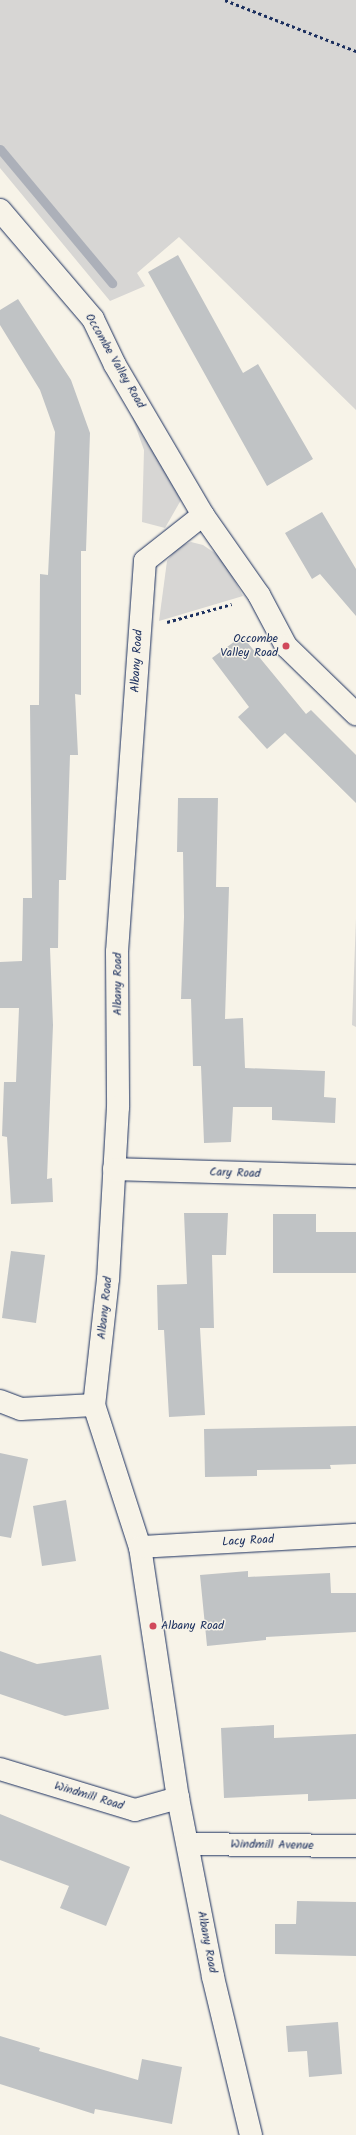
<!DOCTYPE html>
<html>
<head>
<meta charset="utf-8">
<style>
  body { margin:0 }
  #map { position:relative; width:356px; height:2135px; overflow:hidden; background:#f7f3e8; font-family:Kalam,sans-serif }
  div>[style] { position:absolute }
  .green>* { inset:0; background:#d7d6d4 }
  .stream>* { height:9px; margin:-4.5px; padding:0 4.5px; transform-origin:4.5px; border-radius:4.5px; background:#acb0b9 }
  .building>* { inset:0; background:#c0c3c5 }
  .path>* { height:2.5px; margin-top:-1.25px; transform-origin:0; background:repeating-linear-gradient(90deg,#1b2f5e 0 3px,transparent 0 6px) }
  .roads { filter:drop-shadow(0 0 1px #1b2f5e) drop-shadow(0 0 1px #1b2f5e) }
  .minor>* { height:22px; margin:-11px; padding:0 11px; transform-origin:11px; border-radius:11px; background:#f7f3e8 }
  .dots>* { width:11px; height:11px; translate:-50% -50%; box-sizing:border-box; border:2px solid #f7f3e8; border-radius:50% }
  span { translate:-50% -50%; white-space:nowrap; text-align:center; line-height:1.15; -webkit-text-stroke:3px #f7f3e8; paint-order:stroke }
  .street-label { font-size:12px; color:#1b2f5e }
  .poi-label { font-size:12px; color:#1b2f5e }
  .right { translate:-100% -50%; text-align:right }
  .left { translate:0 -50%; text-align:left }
</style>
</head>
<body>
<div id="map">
  <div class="green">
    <div style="clip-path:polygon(0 0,356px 0,356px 410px,179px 237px,137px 273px,145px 286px,110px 301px,0 168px)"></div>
    <div style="clip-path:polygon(131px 414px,185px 493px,165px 528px,142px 522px,144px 450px)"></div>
    <div style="clip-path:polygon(191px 542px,203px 545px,222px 558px,243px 596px,159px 621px,167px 561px,178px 547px)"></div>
    <div style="clip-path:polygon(356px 919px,356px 1027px,352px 1025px)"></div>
  </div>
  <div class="stream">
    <div style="left:0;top:149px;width:175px;rotate:50.1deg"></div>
  </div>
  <div class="building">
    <div style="clip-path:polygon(178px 255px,243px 373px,258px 364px,313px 459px,267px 486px,148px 272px)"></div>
    <div style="clip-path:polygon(18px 299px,71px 380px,90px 433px,86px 551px,81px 551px,81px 695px,75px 694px,78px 755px,70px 755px,66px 880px,59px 880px,58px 948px,50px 948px,53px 1025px,47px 1179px,52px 1178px,53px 1202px,11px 1204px,7px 1137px,2px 1136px,4px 1082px,16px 1082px,19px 1008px,0 1008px,0 962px,22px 961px,23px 898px,32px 898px,30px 705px,39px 705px,40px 574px,48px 575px,55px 432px,40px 390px,0 325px,0 310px)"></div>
    <div style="clip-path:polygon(322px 512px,356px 569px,356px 616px,320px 574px,312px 579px,285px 533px)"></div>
    <div style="clip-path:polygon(242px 636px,306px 714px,311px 710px,356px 755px,356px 803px,285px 733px,267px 749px,238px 717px,249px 707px,212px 658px)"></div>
    <div style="clip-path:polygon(178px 798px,218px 798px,216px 887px,229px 887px,225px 1019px,243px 1018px,245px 1068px,325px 1071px,324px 1097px,336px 1098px,335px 1123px,272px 1120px,272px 1107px,233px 1107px,231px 1142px,204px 1143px,201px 1066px,193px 1066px,191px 999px,181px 999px,184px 917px,183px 852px,177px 852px)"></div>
    <div style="clip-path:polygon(184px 1213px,228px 1213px,226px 1255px,212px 1255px,214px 1328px,200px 1328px,205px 1415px,169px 1417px,164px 1330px,158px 1330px,157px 1285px,187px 1284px)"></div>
    <div style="clip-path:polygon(273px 1214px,316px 1214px,316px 1232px,356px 1232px,356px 1273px,273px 1273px)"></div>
    <div style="clip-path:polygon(11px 1251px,45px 1255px,36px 1323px,2px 1318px)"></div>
    <div style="clip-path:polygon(356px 1426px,356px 1464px,330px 1465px,331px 1469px,257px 1470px,257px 1476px,205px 1477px,204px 1429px)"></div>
    <div style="clip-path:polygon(0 1453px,28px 1459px,11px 1538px,0 1536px)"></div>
    <div style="clip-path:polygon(66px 1500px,76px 1561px,42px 1566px,33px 1506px)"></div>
    <div style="clip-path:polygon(248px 1571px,248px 1577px,330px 1573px,331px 1593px,356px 1593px,356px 1632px,266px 1637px,266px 1640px,207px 1646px,200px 1575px)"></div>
    <div style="clip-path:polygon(0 1651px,37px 1664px,101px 1655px,109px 1709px,65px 1716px,0 1694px)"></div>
    <div style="clip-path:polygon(274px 1725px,274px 1738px,356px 1734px,356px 1799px,308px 1801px,308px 1794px,224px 1798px,221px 1728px)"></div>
    <div style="clip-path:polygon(0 1814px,130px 1867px,106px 1926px,60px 1908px,69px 1886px,0 1860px)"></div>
    <div style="clip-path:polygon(297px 1901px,356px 1902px,356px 1956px,275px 1954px,275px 1924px,296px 1924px)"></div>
    <div style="clip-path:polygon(338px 2022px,342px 2074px,309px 2077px,307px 2051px,288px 2052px,286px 2026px)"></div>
    <div style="clip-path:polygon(0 2036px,40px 2048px,39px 2051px,138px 2080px,142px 2059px,182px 2067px,172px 2124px,95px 2109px,94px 2114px,0 2084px)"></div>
  </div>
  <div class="path">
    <div style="left:225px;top:0;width:141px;rotate:21.3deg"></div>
    <div style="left:167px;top:622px;width:67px;rotate:-15.5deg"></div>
  </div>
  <div class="roads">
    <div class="minor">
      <div style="left:0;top:210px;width:143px;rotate:49.5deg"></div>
      <div style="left:93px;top:319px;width:51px;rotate:64.4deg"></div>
      <div style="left:115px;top:365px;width:174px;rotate:59.6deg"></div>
      <div style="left:203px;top:515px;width:98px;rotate:55deg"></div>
      <div style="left:259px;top:595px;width:58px;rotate:62.1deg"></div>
      <div style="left:286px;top:646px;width:98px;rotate:44.2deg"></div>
      <div style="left:203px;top:515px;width:74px;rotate:141.6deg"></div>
      <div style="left:145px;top:561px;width:392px;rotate:94.1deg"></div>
      <div style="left:117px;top:952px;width:155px;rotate:89.6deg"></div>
      <div style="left:118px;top:1107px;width:172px;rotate:93.3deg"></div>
      <div style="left:108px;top:1279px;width:127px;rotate:96.3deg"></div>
      <div style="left:94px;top:1405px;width:149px;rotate:72.1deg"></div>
      <div style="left:140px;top:1547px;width:254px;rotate:81.4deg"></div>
      <div style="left:178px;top:1798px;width:182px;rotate:78.9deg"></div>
      <div style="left:213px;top:1977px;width:163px;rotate:76.5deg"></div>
      <div style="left:114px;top:1169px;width:242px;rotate:1.7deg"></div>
      <div style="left:0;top:1401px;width:22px;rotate:21deg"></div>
      <div style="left:21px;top:1409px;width:73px;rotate:-3.1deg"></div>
      <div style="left:140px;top:1547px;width:216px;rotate:-3.2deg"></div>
      <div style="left:0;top:1769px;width:141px;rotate:16.9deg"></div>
      <div style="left:135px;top:1810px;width:45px;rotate:-15.6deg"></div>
      <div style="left:188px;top:1844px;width:168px;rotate:0.7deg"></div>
    </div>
  </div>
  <div class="dots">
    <div style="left:286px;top:646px;background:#d1495b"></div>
    <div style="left:153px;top:1626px;background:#d1495b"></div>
  </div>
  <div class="street-label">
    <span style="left:115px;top:361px;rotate:60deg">Occombe Valley Road</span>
    <span style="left:137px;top:661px;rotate:-87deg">Albany Road</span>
    <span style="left:118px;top:984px;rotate:-90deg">Albany Road</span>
    <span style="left:235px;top:1173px;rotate:2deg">Cary Road</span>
    <span style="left:105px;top:1308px;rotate:-84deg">Albany Road</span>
    <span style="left:248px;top:1541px;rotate:-3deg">Lacy Road</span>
    <span style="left:89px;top:1796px;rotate:17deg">Windmill Road</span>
    <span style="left:272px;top:1845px;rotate:1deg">Windmill Avenue</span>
    <span style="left:207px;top:1942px;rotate:79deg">Albany Road</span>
  </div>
  <div class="poi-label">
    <span class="right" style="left:278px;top:646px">Occombe<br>Valley Road</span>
    <span class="left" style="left:161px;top:1626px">Albany Road</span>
  </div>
</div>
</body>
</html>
